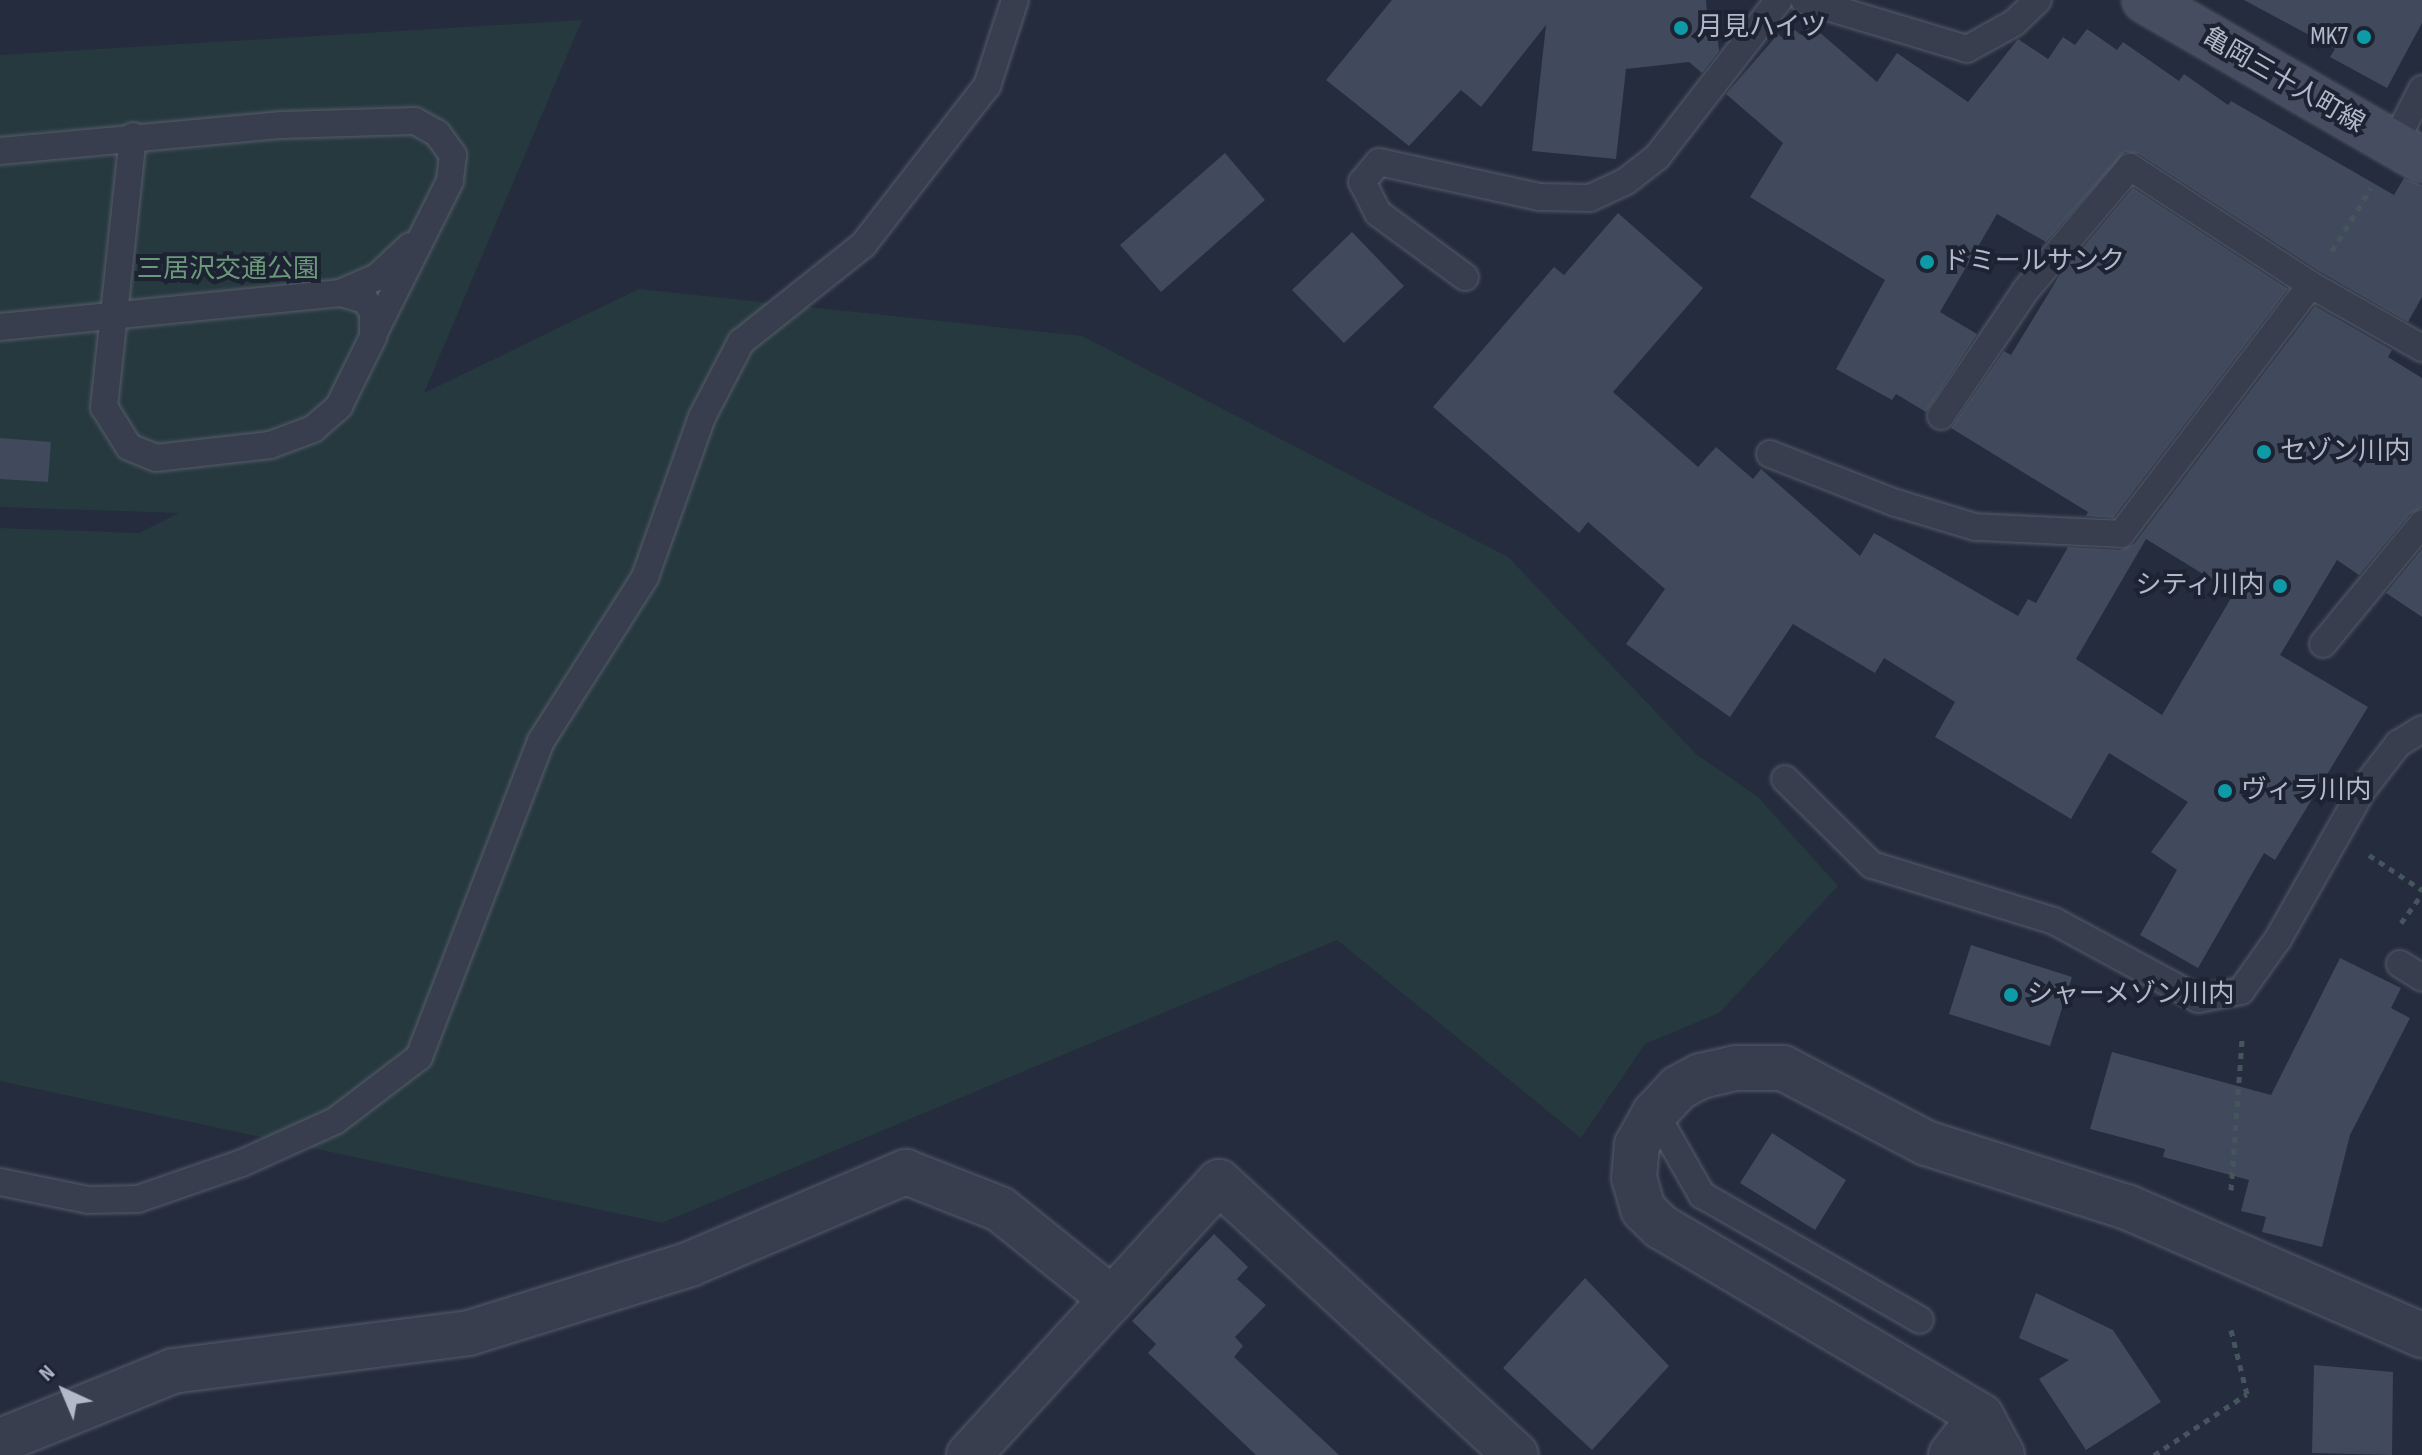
<!DOCTYPE html>
<html>
<head>
<meta charset="utf-8">
<style>
  body { margin:0 }
  #map { position:relative; width:2422px; height:1455px; overflow:hidden; background:#242c3d; font-family:"Sofia Sans Condensed","Noto Sans JP",sans-serif }
  div>[style] { position:absolute }
  .green>* { inset:0; background:#26393e }
  .building>* { inset:0; background:#404a5c }
  .path>* { height:5px; margin-top:-2.5px; transform-origin:0; background:repeating-linear-gradient(90deg,#44565b 0 6px,transparent 0 12px) }
  .roads { filter:drop-shadow(0 0 2px #565c6b) drop-shadow(0 0 2px #565c6b) }
  .lane>* { height:26px; margin:-13px; padding:0 13px; transform-origin:13px; border-radius:13px; background:#383e4d }
  .street>* { height:44px; margin:-22px; padding:0 22px; transform-origin:22px; border-radius:22px; background:#383e4d }
  .secondary>* { height:44px; margin:-22px; padding:0 22px; transform-origin:22px; border-radius:22px; background:#464d60 }
  .dots>* { width:22px; height:22px; translate:-50% -50%; box-sizing:border-box; border:4px solid #1d2332; border-radius:50% }
  span { translate:-50% -50%; white-space:nowrap; text-align:center; line-height:1.15; -webkit-text-stroke:8px #1d2332; paint-order:stroke }
  .poi-label { font-size:26px; color:#b3b9c8 }
  .left { translate:0 -50%; text-align:left }
  .right { translate:-100% -50%; text-align:right }
  .street-label { font-size:26px; color:#b3b9c8 }
  .park-label { font-size:26px; color:#6b997a }
  .north { position:absolute; left:24px; top:1351px; width:80px; height:80px; -webkit-text-stroke:6px #1d2332; paint-order:stroke; rotate:316deg; font-size:22px; font-weight:700; line-height:32px; text-align:center; color:#b3b9c8 }
  .north::after { content:''; display:block; margin:auto; width:28px; height:36px; background:#b3b9c8; clip-path:polygon(50% 0,100% 100%,50% 72%,0 100%) }
</style>
</head>
<body>
<div id="map">
  <div class="green">
    <div style="clip-path:polygon(582px 20px,424px 393px,639px 289px,1082px 336px,1508px 557px,1696px 754px,1758px 797px,1838px 886px,1719px 1013px,1645px 1044px,1581px 1138px,1337px 940px,662px 1223px,0 1081px,0 528px,139px 533px,179px 513px,0 507px,0 55px)"></div>
  </div>
  <div class="building">
    <div style="clip-path:polygon(1392px 0,1706px 0,1707px 13px,1715px 11px,1719px 51px,1702px 73px,1689px 62px,1626px 69px,1616px 159px,1532px 151px,1546px 25px,1481px 107px,1461px 90px,1409px 146px,1326px 80px)"></div>
    <div style="clip-path:polygon(2244px 0,2422px 0,2422px 23px,2387px 88px,2330px 57px,2335px 49px)"></div>
    <div style="clip-path:polygon(1811px 25px,1877px 82px,1897px 53px,1968px 102px,2018px 39px,2048px 59px,2063px 37px,2075px 45px,2087px 29px,2117px 50px,2123px 42px,2179px 81px,2184px 74px,2228px 105px,2231px 101px,2394px 195px,2404px 178px,2422px 185px,2422px 297px,2408px 322px,2319px 271px,2139px 154px,2125px 152px,2046px 242px,1997px 214px,1940px 312px,1977px 334px,1926px 412px,1896px 394px,1892px 400px,1836px 369px,1885px 280px,1750px 197px,1783px 143px,1726px 94px,1778px 34px,1785px 40px,1795px 30px,1801px 35px)"></div>
    <div style="clip-path:polygon(1225px 153px,1265px 200px,1161px 292px,1120px 245px)"></div>
    <div style="clip-path:polygon(2133px 188px,2288px 289px,2113px 518px,2086px 516px,2088px 512px,1951px 428px,2004px 351px,2011px 355px,2059px 276px)"></div>
    <div style="clip-path:polygon(evenodd,1618px 213px,1703px 288px,1613px 392px,1698px 467px,1716px 447px,1753px 479px,1761px 469px,1860px 556px,1874px 533px,2018px 616px,2028px 599px,2036px 603px,2068px 547px,2120px 550px,2134px 544px,2315px 306px,2392px 350px,2388px 357px,2422px 378px,2422px 508px,2410px 514px,2359px 575px,2337px 560px,2280px 655px,2368px 707px,2275px 860px,2264px 853px,2198px 968px,2140px 935px,2177px 870px,2151px 852px,2188px 802px,2109px 753px,2071px 819px,1935px 737px,1955px 702px,1884px 658px,1875px 673px,1793px 624px,1730px 717px,1626px 644px,1665px 589px,1588px 522px,1579px 533px,1433px 407px,1554px 267px,1564px 275px,1618px 213px,2146px 539px,2234px 593px,2162px 715px,2076px 659px,2146px 539px)"></div>
    <div style="clip-path:polygon(1352px 232px,1404px 286px,1344px 343px,1292px 290px)"></div>
    <div style="clip-path:polygon(0 438px,51px 442px,48px 482px,0 479px)"></div>
    <div style="clip-path:polygon(2422px 549px,2422px 617px,2386px 593px)"></div>
    <div style="clip-path:polygon(1971px 945px,2072px 977px,2050px 1046px,1949px 1014px)"></div>
    <div style="clip-path:polygon(2340px 958px,2401px 988px,2391px 1008px,2410px 1018px,2350px 1135px,2322px 1247px,2262px 1232px,2266px 1217px,2241px 1211px,2249px 1180px,2163px 1157px,2165px 1149px,2090px 1129px,2112px 1052px,2271px 1095px)"></div>
    <div style="clip-path:polygon(1772px 1133px,1846px 1180px,1815px 1230px,1740px 1183px)"></div>
    <div style="clip-path:polygon(1214px 1234px,1248px 1267px,1237px 1279px,1266px 1305px,1235px 1337px,1243px 1346px,1234px 1357px,1339px 1455px,1256px 1455px,1148px 1353px,1156px 1344px,1132px 1321px)"></div>
    <div style="clip-path:polygon(1585px 1278px,1669px 1366px,1592px 1450px,1503px 1368px)"></div>
    <div style="clip-path:polygon(2036px 1293px,2113px 1330px,2161px 1402px,2086px 1450px,2039px 1379px,2069px 1360px,2019px 1338px)"></div>
    <div style="clip-path:polygon(2314px 1365px,2393px 1372px,2392px 1455px,2312px 1453px)"></div>
  </div>
  <div class="path">
    <div style="left:2332px;top:251px;width:74px;rotate:-58.2deg"></div>
    <div style="left:2369px;top:855px;width:64px;rotate:33.4deg"></div>
    <div style="left:2401px;top:923px;width:36px;rotate:-54deg"></div>
    <div style="left:2231px;top:1190px;width:151px;rotate:-85.8deg"></div>
    <div style="left:2154px;top:1455px;width:111px;rotate:-33.3deg"></div>
    <div style="left:2247px;top:1394px;width:70px;rotate:-104deg"></div>
  </div>
  <div class="roads">
    <div class="lane">
      <div style="left:1804px;top:0;width:170px;rotate:16.7deg"></div>
      <div style="left:1967px;top:49px;width:54px;rotate:-29deg"></div>
      <div style="left:2014px;top:23px;width:33px;rotate:-44deg"></div>
      <div style="left:133px;top:136px;width:273px;rotate:96.1deg"></div>
      <div style="left:104px;top:407px;width:47px;rotate:58deg"></div>
      <div style="left:129px;top:447px;width:29px;rotate:22deg"></div>
      <div style="left:156px;top:458px;width:115px;rotate:-6.5deg"></div>
      <div style="left:270px;top:445px;width:46px;rotate:-20.4deg"></div>
      <div style="left:313px;top:429px;width:35px;rotate:-41deg"></div>
      <div style="left:339px;top:406px;width:77px;rotate:-63.8deg"></div>
      <div style="left:373px;top:337px;width:25px;rotate:-90deg"></div>
      <div style="left:373px;top:312px;width:14px;rotate:-124deg"></div>
      <div style="left:365px;top:300px;width:26px;rotate:-164deg"></div>
      <div style="left:2393px;top:146px;width:64px;rotate:-63deg"></div>
      <div style="left:0;top:151px;width:283px;rotate:-5.3deg"></div>
      <div style="left:282px;top:125px;width:133px;rotate:-1.7deg"></div>
      <div style="left:415px;top:121px;width:25px;rotate:29deg"></div>
      <div style="left:437px;top:133px;width:27px;rotate:54deg"></div>
      <div style="left:453px;top:155px;width:26px;rotate:97deg"></div>
      <div style="left:450px;top:181px;width:170px;rotate:116.6deg"></div>
      <div style="left:1465px;top:277px;width:108px;rotate:-143.7deg"></div>
      <div style="left:1378px;top:213px;width:35px;rotate:-117deg"></div>
      <div style="left:1362px;top:182px;width:26px;rotate:-50deg"></div>
      <div style="left:1379px;top:162px;width:164px;rotate:12.3deg"></div>
      <div style="left:1539px;top:197px;width:51px;rotate:1.1deg"></div>
      <div style="left:1590px;top:198px;width:38px;rotate:-25deg"></div>
      <div style="left:1625px;top:182px;width:41px;rotate:-38deg"></div>
      <div style="left:1657px;top:157px;width:199px;rotate:-52.2deg"></div>
      <div style="left:0;top:327px;width:342px;rotate:-5.7deg"></div>
      <div style="left:340px;top:293px;width:40px;rotate:-23.4deg"></div>
      <div style="left:377px;top:277px;width:45px;rotate:-43.2deg"></div>
      <div style="left:1941px;top:416px;width:152px;rotate:-56deg"></div>
      <div style="left:2026px;top:290px;width:161px;rotate:-49.8deg"></div>
      <div style="left:2130px;top:167px;width:216px;rotate:33.1deg"></div>
      <div style="left:2311px;top:285px;width:128px;rotate:29.6deg"></div>
      <div style="left:1770px;top:454px;width:135px;rotate:21.3deg"></div>
      <div style="left:1896px;top:503px;width:83px;rotate:16.9deg"></div>
      <div style="left:1975px;top:527px;width:146px;rotate:2.7deg"></div>
      <div style="left:2121px;top:534px;width:313px;rotate:-52.7deg"></div>
      <div style="left:2323px;top:644px;width:156px;rotate:-50.5deg"></div>
      <div style="left:1785px;top:779px;width:122px;rotate:44.7deg"></div>
      <div style="left:1872px;top:865px;width:190px;rotate:17.1deg"></div>
      <div style="left:2054px;top:921px;width:164px;rotate:28.4deg"></div>
      <div style="left:2198px;top:999px;width:44px;rotate:-10.5deg"></div>
      <div style="left:2241px;top:991px;width:64px;rotate:-54.6deg"></div>
      <div style="left:2278px;top:939px;width:169px;rotate:-60.5deg"></div>
      <div style="left:2361px;top:792px;width:61px;rotate:-52.4deg"></div>
      <div style="left:2398px;top:744px;width:28px;rotate:-32deg"></div>
      <div style="left:2400px;top:964px;width:26px;rotate:32deg"></div>
      <div style="left:1655px;top:1113px;width:95px;rotate:60.2deg"></div>
      <div style="left:1702px;top:1195px;width:251px;rotate:29.8deg"></div>
      <div style="left:0;top:1182px;width:90px;rotate:11.6deg"></div>
      <div style="left:88px;top:1200px;width:50px;rotate:-1.1deg"></div>
      <div style="left:138px;top:1199px;width:110px;rotate:-19.1deg"></div>
      <div style="left:242px;top:1163px;width:102px;rotate:-24.3deg"></div>
      <div style="left:335px;top:1121px;width:106px;rotate:-37.3deg"></div>
      <div style="left:419px;top:1057px;width:339px;rotate:-68.9deg"></div>
      <div style="left:541px;top:741px;width:194px;rotate:-57.6deg"></div>
      <div style="left:645px;top:577px;width:170px;rotate:-70.4deg"></div>
      <div style="left:702px;top:417px;width:85px;rotate:-62.5deg"></div>
      <div style="left:741px;top:342px;width:156px;rotate:-38.5deg"></div>
      <div style="left:863px;top:245px;width:202px;rotate:-52.1deg"></div>
      <div style="left:987px;top:86px;width:90px;rotate:-72deg"></div>
    </div>
    <div class="street">
      <div style="left:5px;top:1439px;width:181px;rotate:-22deg"></div>
      <div style="left:173px;top:1371px;width:298px;rotate:-7.3deg"></div>
      <div style="left:469px;top:1333px;width:232px;rotate:-17.3deg"></div>
      <div style="left:690px;top:1264px;width:235px;rotate:-23.1deg"></div>
      <div style="left:906px;top:1172px;width:101px;rotate:21.5deg"></div>
      <div style="left:1000px;top:1209px;width:144px;rotate:38.8deg"></div>
      <div style="left:969px;top:1455px;width:370px;rotate:-47.5deg"></div>
      <div style="left:1219px;top:1182px;width:403px;rotate:42.6deg"></div>
      <div style="left:1951px;top:1455px;width:49px;rotate:-52.4deg"></div>
      <div style="left:2002px;top:1455px;width:44px;rotate:-118.3deg"></div>
      <div style="left:1981px;top:1416px;width:372px;rotate:-149.4deg"></div>
      <div style="left:1661px;top:1227px;width:25px;rotate:-135deg"></div>
      <div style="left:1643px;top:1209px;width:32px;rotate:-106deg"></div>
      <div style="left:1634px;top:1178px;width:33px;rotate:-85deg"></div>
      <div style="left:1637px;top:1145px;width:37px;rotate:-61deg"></div>
      <div style="left:1655px;top:1113px;width:34px;rotate:-47deg"></div>
      <div style="left:1678px;top:1088px;width:26px;rotate:-28deg"></div>
      <div style="left:1701px;top:1076px;width:36px;rotate:-13deg"></div>
      <div style="left:1736px;top:1068px;width:47px"></div>
      <div style="left:1783px;top:1068px;width:161px;rotate:27.7deg"></div>
      <div style="left:1926px;top:1143px;width:211px;rotate:17.7deg"></div>
      <div style="left:2127px;top:1207px;width:322px;rotate:23.5deg"></div>
    </div>
    <div class="secondary">
      <div style="left:2145px;top:0;width:320px;rotate:30deg"></div>
    </div>
  </div>
  <div class="dots">
    <div style="left:1681px;top:28px;background:#0f9aa8"></div>
    <div style="left:2364px;top:37px;background:#0f9aa8"></div>
    <div style="left:1927px;top:262px;background:#0f9aa8"></div>
    <div style="left:2264px;top:452px;background:#0f9aa8"></div>
    <div style="left:2280px;top:586px;background:#0f9aa8"></div>
    <div style="left:2225px;top:791px;background:#0f9aa8"></div>
    <div style="left:2011px;top:995px;background:#0f9aa8"></div>
  </div>
  <div class="poi-label">
    <span class="left" style="left:1697px;top:28px">月見ハイツ</span>
    <span class="right" style="left:2348px;top:37px">MK7</span>
    <span class="left" style="left:1943px;top:262px">ドミールサンク</span>
    <span class="left" style="left:2280px;top:452px">セゾン川内</span>
    <span class="right" style="left:2264px;top:586px">シティ川内</span>
    <span class="left" style="left:2241px;top:791px">ヴィラ川内</span>
    <span class="left" style="left:2027px;top:995px">シャーメゾン川内</span>
  </div>
  <div class="street-label">
    <span style="left:2283px;top:81px;rotate:30deg">亀岡三十人町線</span>
  </div>
  <div class="park-label">
    <span style="left:228px;top:270px">三居沢交通公園</span>
  </div>
  <div class="north">N</div>
</div>
</body>
</html>
